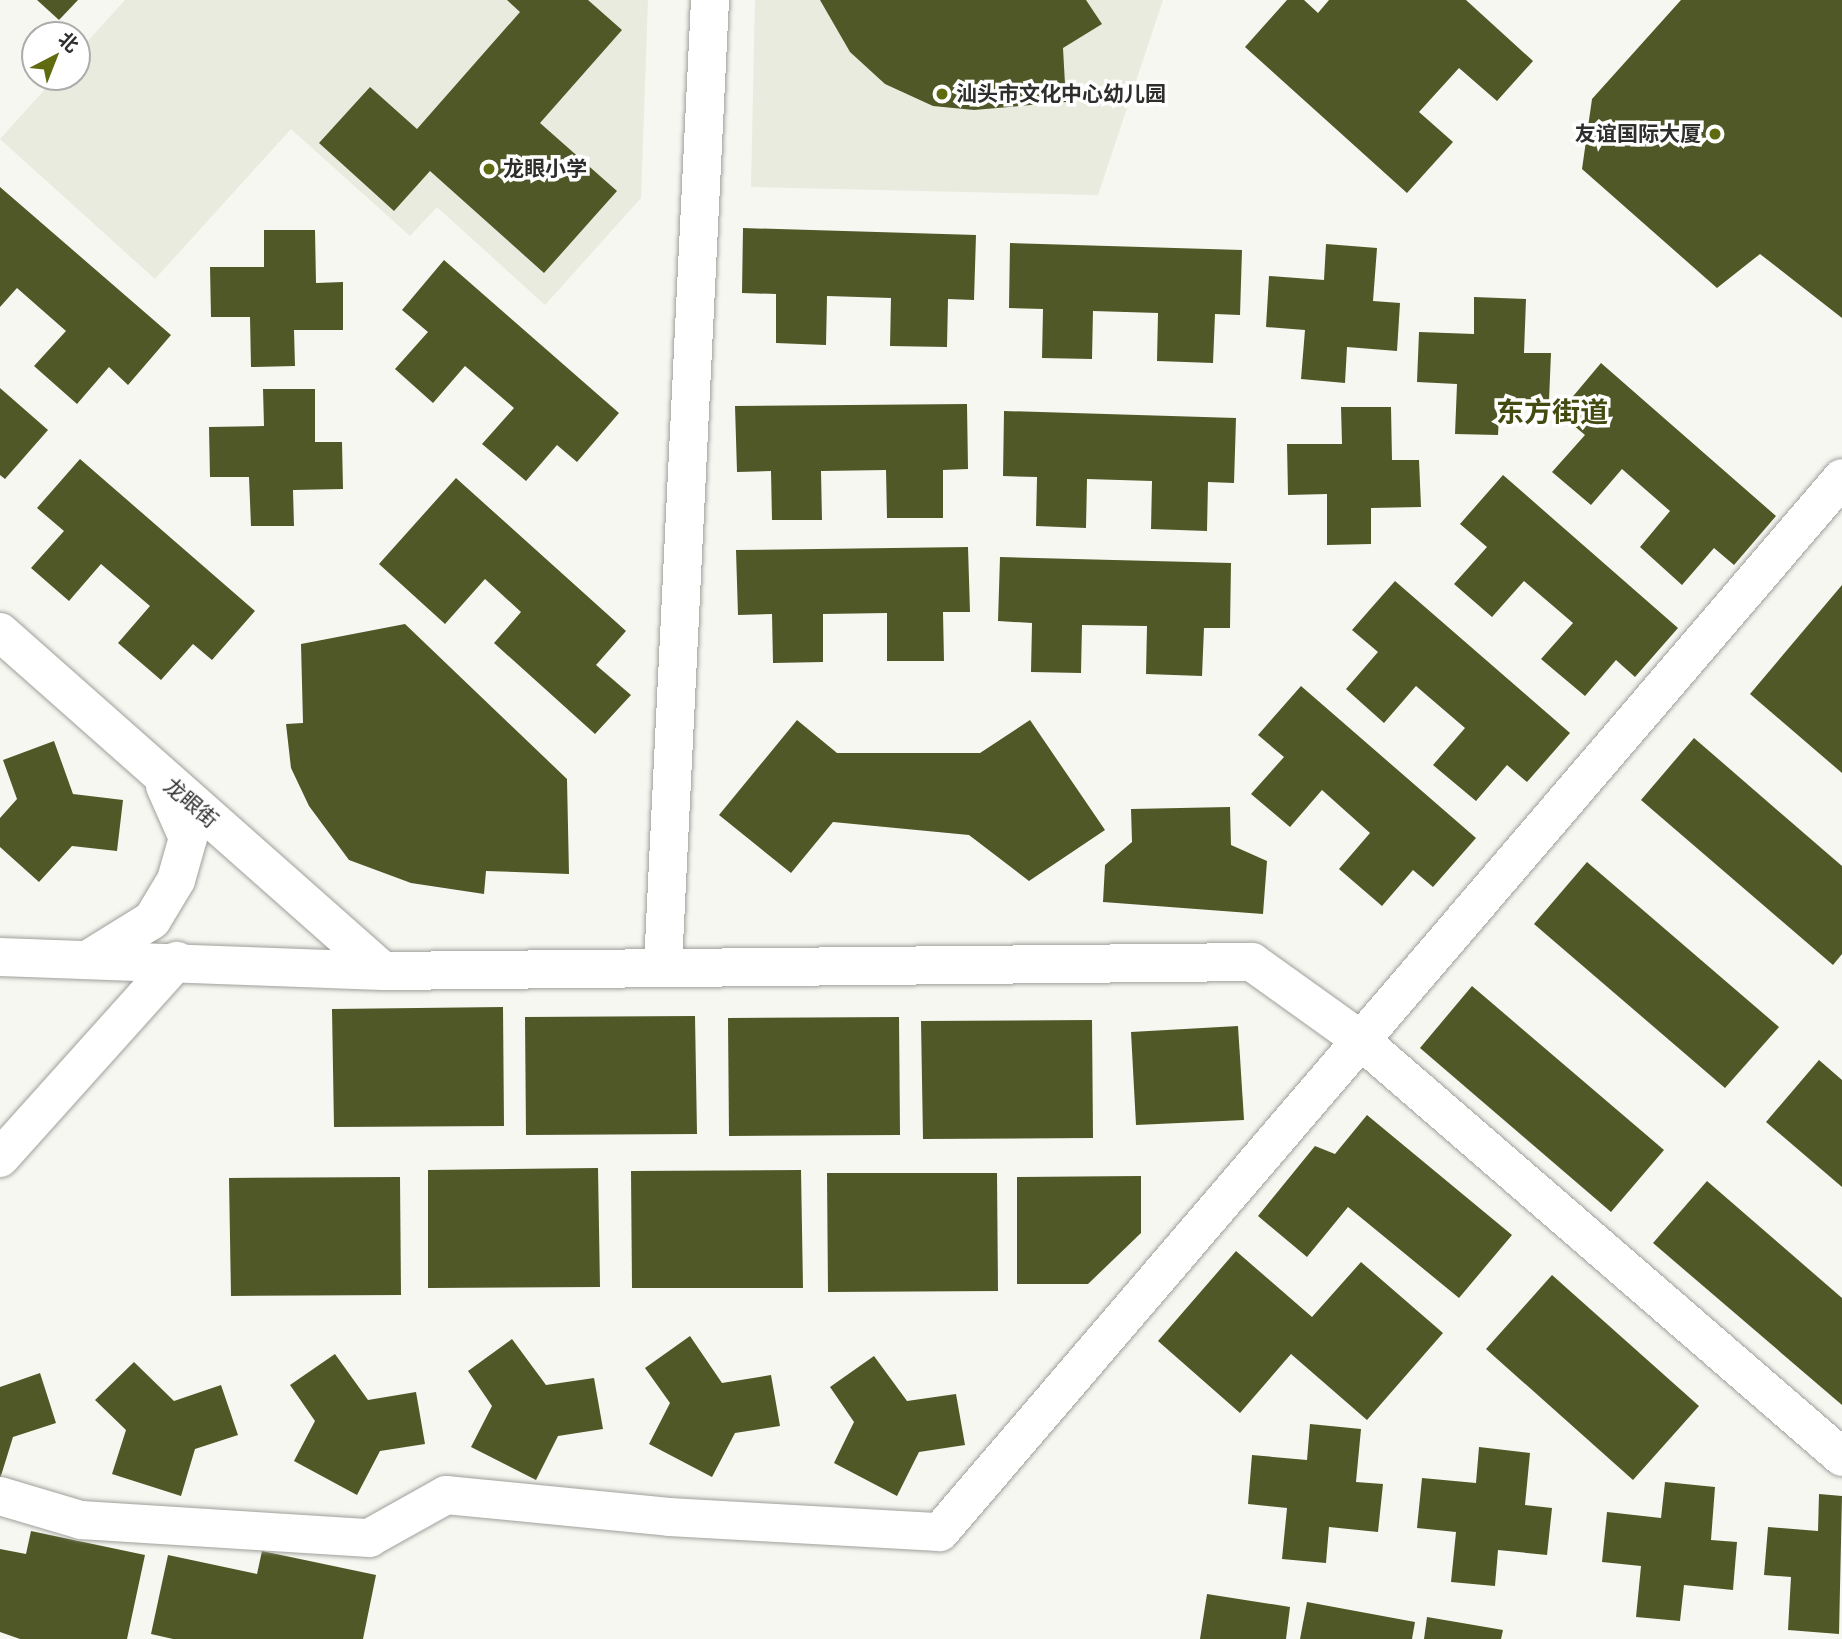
<!DOCTYPE html>
<html>
<head>
<meta charset="utf-8">
<style>
  body { margin:0 }
  #map { position:relative; width:1842px; height:1639px; overflow:hidden; background:#f6f7f1; font-family:"PT Sans","Noto Sans SC",sans-serif }
  div>[style] { position:absolute }
  .built>* { inset:0; background:#e8ebde }
  .building>* { inset:0; background:#515827 }
  .roads { filter:drop-shadow(0 0 2px #9fa09b) drop-shadow(0 0 2px #9fa09b) }
  .minor>* { height:38px; margin:-19px; padding:0 19px; transform-origin:19px; border-radius:19px; background:#fff }
  .dots>* { width:19px; height:19px; translate:-50% -50%; box-sizing:border-box; border:4px solid #fff; border-radius:50% }
  span { translate:-50% -50%; white-space:nowrap; text-align:center; line-height:1.15; -webkit-text-stroke:7px #fff; paint-order:stroke }
  .poi-label { font-size:21px; color:#2e2f2d; font-weight:700 }
  .left { translate:0 -50%; text-align:left }
  .right { translate:-100% -50%; text-align:right }
  .street-label { font-size:21px; color:#2e2f2d }
  .district-label { font-size:28px; color:#444b10; font-weight:700 }
  .north { position:absolute; left:21px; top:21px; width:70px; height:70px; box-sizing:border-box; background:#fff; border:2px solid #abacab; border-radius:50%; rotate:42deg; font-size:19px; font-weight:700; line-height:28px; text-align:center; color:#2e2f2d }
  .north::after { content:''; display:block; margin:auto; width:24px; height:32px; background:#606a0f; clip-path:polygon(50% 0,100% 100%,50% 72%,0 100%) }
</style>
</head>
<body>
<div id="map">
  <div class="built">
    <div style="clip-path:polygon(125px 0,648px 0,641px 198px,545px 305px,437px 207px,410px 236px,291px 129px,155px 279px,0 139px,56px 77px,77px 77px,77px 53px)"></div>
    <div style="clip-path:polygon(755px 0,1163px 0,1098px 195px,751px 187px)"></div>
  </div>
  <div class="building">
    <div style="clip-path:polygon(37px 0,78px 0,59px 20px)"></div>
    <div style="clip-path:polygon(507px 0,588px 0,622px 30px,540px 123px,617px 191px,544px 273px,430px 171px,394px 211px,319px 143px,370px 87px,417px 129px,520px 12px)"></div>
    <div style="clip-path:polygon(820px 0,1086px 0,1102px 24px,1063px 48px,1066px 102px,974px 110px,933px 106px,885px 84px,850px 52px)"></div>
    <div style="clip-path:polygon(1287px 0,1304px 0,1318px 13px,1329px 0,1466px 0,1533px 61px,1497px 101px,1459px 68px,1419px 112px,1453px 142px,1407px 193px,1245px 47px)"></div>
    <div style="clip-path:polygon(1681px 0,1842px 0,1842px 318px,1760px 254px,1717px 288px,1582px 169px,1592px 99px)"></div>
    <div style="clip-path:polygon(0 187px,171px 335px,128px 385px,109px 367px,77px 404px,34px 366px,66px 331px,17px 288px,0 307px)"></div>
    <div style="clip-path:polygon(743px 228px,976px 235px,974px 300px,948px 299px,947px 347px,890px 346px,891px 298px,827px 296px,826px 345px,776px 343px,776px 294px,742px 293px)"></div>
    <div style="clip-path:polygon(264px 230px,315px 230px,316px 283px,343px 282px,343px 330px,294px 330px,295px 366px,251px 367px,250px 317px,211px 317px,210px 267px,264px 267px)"></div>
    <div style="clip-path:polygon(1010px 243px,1242px 250px,1240px 315px,1215px 314px,1213px 363px,1157px 361px,1158px 313px,1093px 311px,1092px 359px,1042px 358px,1043px 309px,1009px 308px)"></div>
    <div style="clip-path:polygon(1326px 244px,1377px 248px,1373px 301px,1400px 303px,1397px 351px,1347px 347px,1345px 383px,1301px 379px,1305px 330px,1266px 327px,1269px 276px,1324px 280px)"></div>
    <div style="clip-path:polygon(444px 260px,619px 413px,577px 462px,557px 445px,526px 481px,482px 444px,514px 408px,465px 366px,433px 403px,395px 369px,428px 332px,402px 310px)"></div>
    <div style="clip-path:polygon(1474px 297px,1526px 299px,1524px 353px,1551px 353px,1549px 401px,1500px 399px,1498px 435px,1455px 434px,1457px 384px,1417px 382px,1419px 332px,1474px 334px)"></div>
    <div style="clip-path:polygon(1601px 363px,1776px 516px,1734px 565px,1714px 548px,1682px 585px,1640px 547px,1670px 511px,1622px 469px,1591px 505px,1552px 472px,1585px 435px,1559px 413px)"></div>
    <div style="clip-path:polygon(0 388px,48px 430px,5px 479px,0 475px)"></div>
    <div style="clip-path:polygon(263px 389px,315px 389px,315px 442px,342px 442px,343px 489px,293px 490px,294px 526px,251px 526px,249px 477px,210px 477px,209px 427px,264px 426px)"></div>
    <div style="clip-path:polygon(967px 404px,968px 469px,943px 470px,943px 518px,887px 518px,886px 470px,821px 471px,822px 520px,772px 520px,771px 471px,737px 472px,735px 406px)"></div>
    <div style="clip-path:polygon(1341px 407px,1391px 407px,1392px 460px,1419px 460px,1421px 507px,1371px 508px,1371px 544px,1327px 545px,1327px 494px,1288px 495px,1287px 444px,1342px 444px)"></div>
    <div style="clip-path:polygon(1004px 411px,1236px 418px,1234px 483px,1208px 482px,1207px 531px,1151px 529px,1152px 481px,1087px 479px,1086px 528px,1036px 526px,1037px 477px,1003px 476px)"></div>
    <div style="clip-path:polygon(80px 459px,255px 611px,212px 660px,193px 644px,161px 680px,118px 643px,150px 606px,101px 564px,69px 601px,31px 568px,64px 531px,37px 508px)"></div>
    <div style="clip-path:polygon(1503px 475px,1678px 628px,1635px 677px,1616px 660px,1585px 696px,1541px 659px,1573px 623px,1524px 581px,1492px 617px,1454px 584px,1487px 547px,1460px 524px)"></div>
    <div style="clip-path:polygon(456px 478px,626px 631px,596px 665px,631px 695px,595px 734px,494px 643px,521px 612px,485px 579px,445px 624px,379px 564px)"></div>
    <div style="clip-path:polygon(968px 547px,970px 612px,943px 612px,944px 661px,887px 661px,887px 613px,823px 614px,823px 662px,773px 663px,772px 614px,738px 615px,736px 550px)"></div>
    <div style="clip-path:polygon(1000px 557px,1231px 563px,1230px 628px,1204px 628px,1202px 676px,1146px 674px,1147px 626px,1082px 625px,1081px 673px,1031px 672px,1032px 623px,998px 621px)"></div>
    <div style="clip-path:polygon(1395px 581px,1570px 733px,1527px 782px,1507px 765px,1476px 801px,1433px 765px,1465px 728px,1416px 686px,1384px 723px,1346px 689px,1378px 652px,1352px 630px)"></div>
    <div style="clip-path:polygon(1842px 585px,1842px 773px,1750px 694px)"></div>
    <div style="clip-path:polygon(405px 624px,567px 779px,569px 874px,486px 871px,484px 894px,411px 883px,349px 860px,309px 806px,291px 768px,286px 724px,303px 723px,301px 644px)"></div>
    <div style="clip-path:polygon(1301px 686px,1476px 838px,1433px 887px,1413px 870px,1382px 906px,1339px 869px,1370px 833px,1322px 790px,1290px 827px,1251px 794px,1284px 757px,1258px 735px)"></div>
    <div style="clip-path:polygon(797px 720px,837px 753px,980px 753px,1030px 720px,1105px 830px,1029px 881px,969px 835px,833px 822px,791px 873px,719px 815px)"></div>
    <div style="clip-path:polygon(1694px 738px,1842px 866px,1842px 954px,1833px 965px,1641px 800px)"></div>
    <div style="clip-path:polygon(54px 741px,73px 794px,123px 800px,117px 851px,72px 846px,39px 882px,0 847px,0 818px,17px 799px,3px 760px)"></div>
    <div style="clip-path:polygon(1230px 807px,1231px 845px,1267px 861px,1263px 914px,1103px 902px,1105px 865px,1132px 842px,1131px 809px)"></div>
    <div style="clip-path:polygon(1587px 862px,1779px 1027px,1725px 1088px,1534px 924px)"></div>
    <div style="clip-path:polygon(1472px 986px,1664px 1150px,1611px 1212px,1420px 1048px)"></div>
    <div style="clip-path:polygon(503px 1007px,504px 1126px,334px 1127px,332px 1009px)"></div>
    <div style="clip-path:polygon(695px 1016px,697px 1134px,526px 1135px,525px 1017px)"></div>
    <div style="clip-path:polygon(899px 1017px,900px 1135px,729px 1136px,728px 1018px)"></div>
    <div style="clip-path:polygon(1092px 1020px,1093px 1138px,923px 1139px,921px 1021px)"></div>
    <div style="clip-path:polygon(1238px 1026px,1244px 1120px,1136px 1125px,1131px 1032px)"></div>
    <div style="clip-path:polygon(1819px 1060px,1842px 1080px,1842px 1187px,1766px 1122px)"></div>
    <div style="clip-path:polygon(1367px 1115px,1512px 1235px,1459px 1298px,1348px 1207px,1307px 1257px,1258px 1216px,1315px 1146px,1335px 1154px)"></div>
    <div style="clip-path:polygon(598px 1168px,600px 1287px,428px 1288px,428px 1170px)"></div>
    <div style="clip-path:polygon(801px 1170px,803px 1288px,632px 1288px,631px 1171px)"></div>
    <div style="clip-path:polygon(827px 1173px,997px 1173px,998px 1291px,828px 1292px)"></div>
    <div style="clip-path:polygon(1141px 1176px,1141px 1233px,1088px 1284px,1017px 1284px,1017px 1177px)"></div>
    <div style="clip-path:polygon(400px 1177px,401px 1295px,231px 1296px,229px 1178px)"></div>
    <div style="clip-path:polygon(1707px 1181px,1842px 1298px,1842px 1405px,1653px 1243px)"></div>
    <div style="clip-path:polygon(1236px 1251px,1312px 1317px,1361px 1262px,1443px 1333px,1367px 1420px,1291px 1354px,1240px 1413px,1158px 1341px)"></div>
    <div style="clip-path:polygon(1552px 1275px,1699px 1406px,1633px 1480px,1486px 1349px)"></div>
    <div style="clip-path:polygon(690px 1336px,722px 1383px,771px 1375px,780px 1426px,735px 1433px,712px 1477px,649px 1444px,670px 1403px,645px 1368px)"></div>
    <div style="clip-path:polygon(512px 1339px,546px 1385px,594px 1378px,603px 1429px,558px 1436px,536px 1480px,471px 1447px,492px 1406px,468px 1371px)"></div>
    <div style="clip-path:polygon(335px 1354px,368px 1400px,416px 1392px,425px 1444px,380px 1451px,357px 1495px,294px 1461px,315px 1421px,290px 1385px)"></div>
    <div style="clip-path:polygon(874px 1356px,907px 1401px,956px 1394px,965px 1445px,919px 1452px,897px 1496px,834px 1463px,854px 1422px,830px 1387px)"></div>
    <div style="clip-path:polygon(134px 1362px,174px 1401px,221px 1385px,238px 1435px,195px 1449px,181px 1496px,112px 1474px,126px 1430px,95px 1400px)"></div>
    <div style="clip-path:polygon(40px 1373px,56px 1423px,13px 1437px,0 1479px,0 1387px)"></div>
    <div style="clip-path:polygon(1310px 1424px,1361px 1429px,1356px 1482px,1383px 1484px,1378px 1532px,1329px 1527px,1326px 1563px,1282px 1559px,1287px 1508px,1248px 1504px,1252px 1455px,1307px 1460px)"></div>
    <div style="clip-path:polygon(1479px 1447px,1530px 1453px,1525px 1505px,1552px 1508px,1547px 1555px,1498px 1550px,1495px 1586px,1451px 1582px,1456px 1532px,1417px 1528px,1422px 1478px,1476px 1483px)"></div>
    <div style="clip-path:polygon(1665px 1482px,1715px 1487px,1711px 1540px,1737px 1542px,1733px 1590px,1684px 1585px,1680px 1621px,1636px 1617px,1641px 1566px,1602px 1562px,1607px 1512px,1661px 1518px)"></div>
    <div style="clip-path:polygon(1819px 1494px,1842px 1496px,1839px 1634px,1788px 1630px,1791px 1577px,1764px 1575px,1768px 1527px,1818px 1531px)"></div>
    <div style="clip-path:polygon(31px 1531px,145px 1555px,127px 1639px,20px 1639px,0 1632px,0 1549px,26px 1554px)"></div>
    <div style="clip-path:polygon(262px 1551px,376px 1575px,363px 1639px,173px 1639px,151px 1634px,168px 1555px,257px 1574px)"></div>
    <div style="clip-path:polygon(1207px 1594px,1290px 1607px,1286px 1639px,1200px 1639px)"></div>
    <div style="clip-path:polygon(1307px 1602px,1415px 1622px,1412px 1639px,1300px 1639px)"></div>
    <div style="clip-path:polygon(1427px 1617px,1503px 1630px,1501px 1639px,1424px 1639px)"></div>
  </div>
  <div class="roads">
    <div class="minor">
      <div style="left:0;top:632px;width:511px;rotate:41.51deg"></div>
      <div style="left:0;top:957px;width:383px;rotate:2.1deg"></div>
      <div style="left:383px;top:971px;width:869px;rotate:-0.59deg"></div>
      <div style="left:1252px;top:962px;width:130px;rotate:35.6deg"></div>
      <div style="left:1358px;top:1038px;width:640px;rotate:40.88deg"></div>
      <div style="left:89px;top:959px;width:74px;rotate:-31.8deg"></div>
      <div style="left:152px;top:920px;width:47px;rotate:-59deg"></div>
      <div style="left:176px;top:880px;width:44px;rotate:-74.1deg"></div>
      <div style="left:188px;top:838px;width:57px;rotate:-113.9deg"></div>
      <div style="left:663px;top:965px;width:966px;rotate:-87.21deg"></div>
      <div style="left:0;top:1158px;width:265px;rotate:-48.1deg"></div>
      <div style="left:0;top:1496px;width:84px;rotate:16.5deg"></div>
      <div style="left:81px;top:1520px;width:289px;rotate:3.6deg"></div>
      <div style="left:369px;top:1538px;width:88px;rotate:-29.2deg"></div>
      <div style="left:446px;top:1495px;width:224px;rotate:5.6deg"></div>
      <div style="left:669px;top:1517px;width:271px;rotate:3.2deg"></div>
      <div style="left:940px;top:1532px;width:1387px;rotate:-49.44deg"></div>
    </div>
  </div>
  <div class="dots">
    <div style="left:942px;top:94px;background:#606a0f"></div>
    <div style="left:1715px;top:134px;background:#606a0f"></div>
    <div style="left:489px;top:169px;background:#606a0f"></div>
  </div>
  <div class="poi-label">
    <span class="left" style="left:956px;top:94px">汕头市文化中心幼儿园</span>
    <span class="right" style="left:1701px;top:134px">友谊国际大厦</span>
    <span class="left" style="left:503px;top:169px">龙眼小学</span>
  </div>
  <div class="street-label">
    <span style="left:191px;top:803px;rotate:41deg">龙眼街</span>
  </div>
  <div class="district-label">
    <span style="left:1552px;top:412px">东方街道</span>
  </div>
  <div class="north">北</div>
</div>
</body>
</html>
